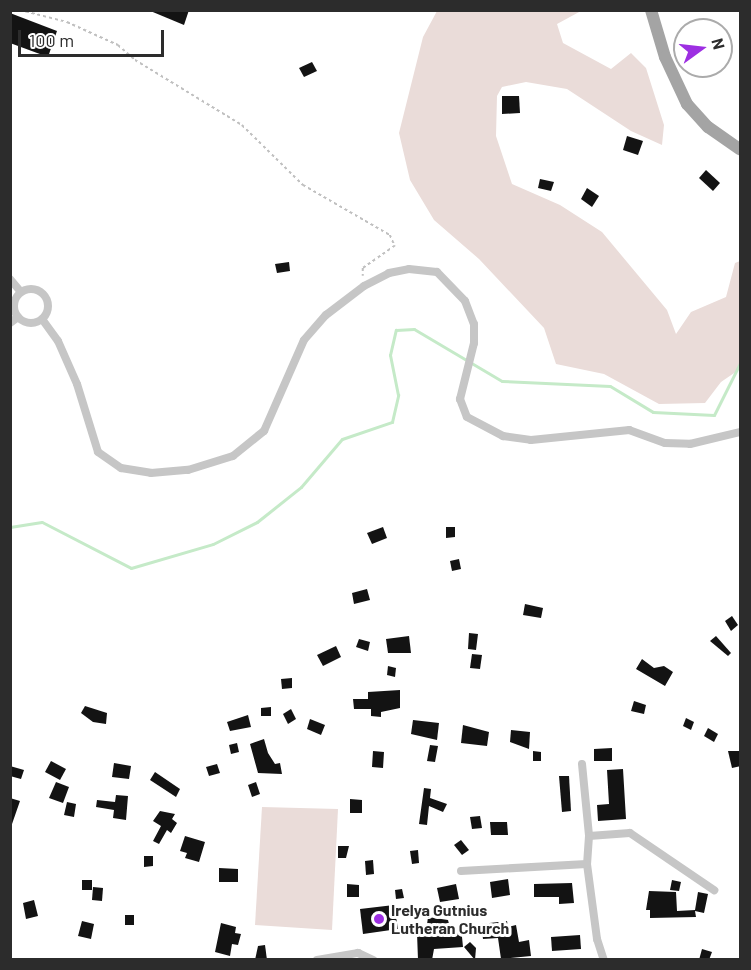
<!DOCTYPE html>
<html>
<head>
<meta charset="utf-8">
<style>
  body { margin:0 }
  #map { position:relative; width:751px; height:970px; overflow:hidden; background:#fff; font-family:Barlow,sans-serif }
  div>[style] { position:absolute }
  .green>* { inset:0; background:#eadcd9 }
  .stream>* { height:3px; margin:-1.5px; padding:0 1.5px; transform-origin:1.5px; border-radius:1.5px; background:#c5eac8 }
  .building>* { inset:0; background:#131313 }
  .path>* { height:1.5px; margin-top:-0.75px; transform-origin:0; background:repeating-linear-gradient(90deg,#c0c0c0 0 3px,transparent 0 6px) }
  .street>* { height:8px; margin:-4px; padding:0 4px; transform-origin:4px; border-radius:4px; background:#c6c6c6 }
  .street>.ring { margin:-4px; padding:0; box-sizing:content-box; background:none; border:8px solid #c6c6c6; border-radius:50% }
  .primary>* { height:12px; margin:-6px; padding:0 6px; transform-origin:6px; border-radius:6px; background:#a4a4a4 }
  .dots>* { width:16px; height:16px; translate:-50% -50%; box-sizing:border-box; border:3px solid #fff; border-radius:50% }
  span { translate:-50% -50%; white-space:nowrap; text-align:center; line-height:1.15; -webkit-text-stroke:6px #fff; paint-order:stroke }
  .poi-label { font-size:16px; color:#2c2c2c; font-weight:700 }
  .left { translate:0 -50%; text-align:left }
  .frame { position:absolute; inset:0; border:12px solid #2c2c2c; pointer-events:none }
  .north { position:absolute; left:673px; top:18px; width:60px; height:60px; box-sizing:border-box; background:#fff; border:2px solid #ababab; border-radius:50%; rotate:75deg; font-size:16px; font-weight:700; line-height:24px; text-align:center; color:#2c2c2c }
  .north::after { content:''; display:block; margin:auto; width:21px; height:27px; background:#9d2fe2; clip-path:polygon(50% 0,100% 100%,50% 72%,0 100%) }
  .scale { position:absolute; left:18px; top:30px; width:146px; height:27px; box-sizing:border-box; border:3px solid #2c2c2c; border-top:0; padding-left:8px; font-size:18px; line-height:21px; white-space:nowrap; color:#2c2c2c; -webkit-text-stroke:4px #fff; paint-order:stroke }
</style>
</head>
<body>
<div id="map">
  <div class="green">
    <div style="clip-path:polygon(437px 11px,581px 11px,557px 24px,563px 43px,611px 69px,631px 53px,646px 68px,664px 125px,662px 145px,631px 131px,567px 89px,526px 82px,502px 87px,497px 96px,496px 136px,512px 184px,560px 205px,602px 232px,667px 310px,676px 334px,691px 312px,726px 297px,735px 263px,740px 261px,740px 369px,721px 382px,705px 403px,659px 404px,604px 374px,556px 364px,544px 328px,479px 259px,434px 220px,410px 180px,399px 133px,423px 37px)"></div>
    <div style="clip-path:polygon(262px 807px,338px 809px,332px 930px,255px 925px)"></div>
  </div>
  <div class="stream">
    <div style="left:10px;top:527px;width:32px;rotate:-9deg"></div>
    <div style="left:42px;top:522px;width:100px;rotate:27.3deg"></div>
    <div style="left:131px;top:568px;width:85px;rotate:-16.3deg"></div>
    <div style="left:213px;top:544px;width:49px;rotate:-26.6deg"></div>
    <div style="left:257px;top:522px;width:56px;rotate:-38.5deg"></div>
    <div style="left:301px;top:487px;width:63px;rotate:-49.5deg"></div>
    <div style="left:342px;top:439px;width:53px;rotate:-18.8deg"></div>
    <div style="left:392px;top:422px;width:28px;rotate:-77deg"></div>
    <div style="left:398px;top:395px;width:41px;rotate:-101.3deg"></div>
    <div style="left:390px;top:355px;width:26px;rotate:-77deg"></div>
    <div style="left:396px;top:330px;width:18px;rotate:-3deg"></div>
    <div style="left:414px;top:329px;width:102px;rotate:30.6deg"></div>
    <div style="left:502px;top:381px;width:108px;rotate:2.7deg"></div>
    <div style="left:610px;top:386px;width:50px;rotate:31.2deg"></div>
    <div style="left:653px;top:412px;width:61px;rotate:2.8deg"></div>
    <div style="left:714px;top:415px;width:58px;rotate:-63.4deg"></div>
  </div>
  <div class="building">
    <div style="clip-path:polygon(148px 10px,189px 10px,184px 25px)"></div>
    <div style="clip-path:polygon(10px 13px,57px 31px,48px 57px,10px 43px)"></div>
    <div style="clip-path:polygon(312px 62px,317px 71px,304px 77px,299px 68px)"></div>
    <div style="clip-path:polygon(502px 96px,519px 96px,520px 113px,502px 114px)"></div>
    <div style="clip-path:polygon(627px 136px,643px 141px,638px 155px,623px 150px)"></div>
    <div style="clip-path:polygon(706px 170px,720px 183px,713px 191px,699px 178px)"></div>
    <div style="clip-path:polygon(540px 179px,554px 182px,551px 191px,538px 188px)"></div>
    <div style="clip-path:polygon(587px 188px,599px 196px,592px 207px,581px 199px)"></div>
    <div style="clip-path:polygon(289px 262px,290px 271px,277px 273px,275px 264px)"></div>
    <div style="clip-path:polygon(383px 527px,387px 538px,372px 544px,367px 533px)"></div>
    <div style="clip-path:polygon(446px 527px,455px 527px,455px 537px,446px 538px)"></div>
    <div style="clip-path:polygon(459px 559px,461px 569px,452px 571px,450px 561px)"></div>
    <div style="clip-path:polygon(367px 589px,370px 600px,354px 604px,352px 593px)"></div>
    <div style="clip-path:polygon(525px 604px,543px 608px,541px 618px,523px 615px)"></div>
    <div style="clip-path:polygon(732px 616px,738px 625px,731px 631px,725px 621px)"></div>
    <div style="clip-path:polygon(469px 633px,478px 634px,476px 650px,468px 649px)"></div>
    <div style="clip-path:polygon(409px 636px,411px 653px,388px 653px,386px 639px)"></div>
    <div style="clip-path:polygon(716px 636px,731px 653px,728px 656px,710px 641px)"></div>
    <div style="clip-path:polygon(359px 639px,370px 642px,368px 651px,356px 647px)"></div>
    <div style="clip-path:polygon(336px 646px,341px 657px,323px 666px,317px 655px)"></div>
    <div style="clip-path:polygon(472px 654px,482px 655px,480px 669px,470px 668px)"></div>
    <div style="clip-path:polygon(642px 659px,654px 668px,664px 666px,673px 672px,665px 686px,636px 669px)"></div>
    <div style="clip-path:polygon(388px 666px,396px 668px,395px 677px,387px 675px)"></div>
    <div style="clip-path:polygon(292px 678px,292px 688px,282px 689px,281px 679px)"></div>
    <div style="clip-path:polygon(400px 690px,400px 708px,381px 712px,381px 717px,371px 716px,371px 709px,354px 709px,353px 699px,368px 699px,368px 692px)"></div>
    <div style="clip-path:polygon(634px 701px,646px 705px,644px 714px,631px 711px)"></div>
    <div style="clip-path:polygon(85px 706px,107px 713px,106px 724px,93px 722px,81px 713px)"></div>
    <div style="clip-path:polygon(271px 707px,271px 716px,261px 716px,261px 708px)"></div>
    <div style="clip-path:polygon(291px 709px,296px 719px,288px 724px,283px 714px)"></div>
    <div style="clip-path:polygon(248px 715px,251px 727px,230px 731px,227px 722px)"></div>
    <div style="clip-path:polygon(686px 718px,694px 722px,691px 730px,683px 726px)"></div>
    <div style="clip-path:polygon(310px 719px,325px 725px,321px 735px,307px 729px)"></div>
    <div style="clip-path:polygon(413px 720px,439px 723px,437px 740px,411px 734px)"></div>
    <div style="clip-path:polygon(463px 725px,489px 732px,487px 746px,461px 743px)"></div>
    <div style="clip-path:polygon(708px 728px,718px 734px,714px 742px,704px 736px)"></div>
    <div style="clip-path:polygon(511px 730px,530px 732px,529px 749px,510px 742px)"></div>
    <div style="clip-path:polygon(264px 739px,268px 753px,275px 764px,280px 763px,282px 774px,258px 773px,250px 744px)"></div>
    <div style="clip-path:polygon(237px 743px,239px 752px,231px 754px,229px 745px)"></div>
    <div style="clip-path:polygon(430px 745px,438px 746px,435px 762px,427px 761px)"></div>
    <div style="clip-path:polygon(612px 748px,612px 761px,594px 761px,594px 749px)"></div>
    <div style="clip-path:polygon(373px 751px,384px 752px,383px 768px,372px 767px)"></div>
    <div style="clip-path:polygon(533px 751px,541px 752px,541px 761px,533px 761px)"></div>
    <div style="clip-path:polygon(728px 751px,741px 751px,741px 766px,732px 768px)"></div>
    <div style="clip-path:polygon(51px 761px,66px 769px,60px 780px,45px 772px)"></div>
    <div style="clip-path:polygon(114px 763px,131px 766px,129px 779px,112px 777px)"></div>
    <div style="clip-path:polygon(217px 764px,220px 773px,209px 776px,206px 767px)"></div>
    <div style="clip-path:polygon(10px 766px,24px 770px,21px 779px,10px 776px)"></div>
    <div style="clip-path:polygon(623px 769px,626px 819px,598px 821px,597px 805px,609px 804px,607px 770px)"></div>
    <div style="clip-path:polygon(155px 772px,180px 789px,176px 797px,150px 780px)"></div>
    <div style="clip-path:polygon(559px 776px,569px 776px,571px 811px,562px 812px)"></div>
    <div style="clip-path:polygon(56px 782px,69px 787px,63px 803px,49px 798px)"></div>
    <div style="clip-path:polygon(256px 782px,260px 794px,252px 797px,248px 785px)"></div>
    <div style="clip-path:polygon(424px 788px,431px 789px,430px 798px,447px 804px,443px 812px,429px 806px,427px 825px,419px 824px)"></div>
    <div style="clip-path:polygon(116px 795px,128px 796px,126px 820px,113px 818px,114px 810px,96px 807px,97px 800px,115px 802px)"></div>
    <div style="clip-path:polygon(10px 798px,20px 801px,12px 824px,10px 824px)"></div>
    <div style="clip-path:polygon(350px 799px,362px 800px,362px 813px,350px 813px)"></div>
    <div style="clip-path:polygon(67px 802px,76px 804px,74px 817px,64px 815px)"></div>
    <div style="clip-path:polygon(160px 811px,175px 814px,172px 819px,177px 823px,171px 833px,167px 830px,159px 844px,153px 841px,161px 826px,153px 821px)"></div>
    <div style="clip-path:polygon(480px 816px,482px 828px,472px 829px,470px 817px)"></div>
    <div style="clip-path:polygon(490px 822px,507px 822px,508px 835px,491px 835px)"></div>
    <div style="clip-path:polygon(185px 836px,205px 842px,199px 862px,185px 858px,187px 853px,180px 851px)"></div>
    <div style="clip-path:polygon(461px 840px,469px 850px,462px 855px,454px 845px)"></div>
    <div style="clip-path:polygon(338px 846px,349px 846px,346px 858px,338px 858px)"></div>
    <div style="clip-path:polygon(418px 850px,419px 863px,412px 864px,410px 851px)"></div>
    <div style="clip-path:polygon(144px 856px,153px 856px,153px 866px,144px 867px)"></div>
    <div style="clip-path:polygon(373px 860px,374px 874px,366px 875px,365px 861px)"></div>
    <div style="clip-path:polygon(219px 868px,238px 869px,238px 882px,219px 882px)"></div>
    <div style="clip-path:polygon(508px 879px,510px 895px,492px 898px,490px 882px)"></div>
    <div style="clip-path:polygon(82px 880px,92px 880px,92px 890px,82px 890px)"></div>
    <div style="clip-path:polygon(672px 880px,681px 882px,679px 891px,670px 890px)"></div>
    <div style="clip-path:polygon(572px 883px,574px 903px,559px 904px,559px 897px,534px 897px,534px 884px)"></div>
    <div style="clip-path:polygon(347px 884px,359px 885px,359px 897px,347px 897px)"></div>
    <div style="clip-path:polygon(456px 884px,459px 899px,440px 902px,437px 888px)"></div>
    <div style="clip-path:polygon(93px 887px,103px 888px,102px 901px,92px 900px)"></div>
    <div style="clip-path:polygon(402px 889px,404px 898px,396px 899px,395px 890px)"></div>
    <div style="clip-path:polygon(649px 891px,676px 892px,677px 911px,695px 910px,698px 892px,708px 894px,704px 913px,695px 911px,696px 917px,650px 918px,650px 910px,646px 910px)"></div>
    <div style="clip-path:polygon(34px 900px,38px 916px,26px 919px,23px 903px)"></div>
    <div style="clip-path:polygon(394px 905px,398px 929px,363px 934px,360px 909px)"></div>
    <div style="clip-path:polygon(125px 915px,134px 915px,134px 925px,125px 925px)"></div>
    <div style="clip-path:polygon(428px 917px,448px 920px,450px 928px,461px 927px,463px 947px,434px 949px,432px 960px,418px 960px,417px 933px,426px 932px)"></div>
    <div style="clip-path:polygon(82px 921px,94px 924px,91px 939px,78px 936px)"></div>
    <div style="clip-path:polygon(507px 921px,508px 927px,516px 925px,519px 942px,529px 940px,531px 956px,501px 959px,498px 938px,483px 939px,481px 924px)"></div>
    <div style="clip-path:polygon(221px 923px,236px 927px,235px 933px,241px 934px,238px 945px,232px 944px,230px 956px,215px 952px)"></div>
    <div style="clip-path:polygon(580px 935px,581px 949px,552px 951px,551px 937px)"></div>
    <div style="clip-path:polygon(470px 942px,476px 948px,475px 960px,464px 947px)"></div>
    <div style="clip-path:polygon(265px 945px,267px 960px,255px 960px,258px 946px)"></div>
    <div style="clip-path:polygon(702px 949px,712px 952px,709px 960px,699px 960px)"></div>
  </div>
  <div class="path">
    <div style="left:20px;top:10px;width:49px;rotate:14.3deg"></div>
    <div style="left:67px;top:22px;width:56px;rotate:24.3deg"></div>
    <div style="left:118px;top:45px;width:23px;rotate:41deg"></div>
    <div style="left:135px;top:60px;width:125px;rotate:31.3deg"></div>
    <div style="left:242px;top:125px;width:86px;rotate:44.5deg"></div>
    <div style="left:303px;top:185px;width:100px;rotate:29.9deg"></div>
    <div style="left:390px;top:235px;width:12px;rotate:66deg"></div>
    <div style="left:395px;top:246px;width:39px;rotate:145deg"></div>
    <div style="left:363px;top:268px;width:8px;rotate:90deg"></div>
  </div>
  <div class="street">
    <div style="left:10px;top:279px;width:17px;rotate:50deg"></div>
    <div class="ring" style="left:14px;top:289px;width:26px;height:26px"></div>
    <div style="left:42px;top:319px;width:27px;rotate:54deg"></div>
    <div style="left:58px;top:341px;width:47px;rotate:66.2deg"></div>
    <div style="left:77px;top:384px;width:71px;rotate:72.8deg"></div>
    <div style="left:98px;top:452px;width:28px;rotate:35deg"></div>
    <div style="left:121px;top:468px;width:30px;rotate:9deg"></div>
    <div style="left:151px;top:473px;width:37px;rotate:-5deg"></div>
    <div style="left:188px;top:470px;width:47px;rotate:-17.3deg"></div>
    <div style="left:233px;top:456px;width:40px;rotate:-39deg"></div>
    <div style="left:264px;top:431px;width:99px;rotate:-66.3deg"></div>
    <div style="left:304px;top:340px;width:33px;rotate:-49deg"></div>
    <div style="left:326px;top:315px;width:48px;rotate:-37.3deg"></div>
    <div style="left:364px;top:286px;width:28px;rotate:-27deg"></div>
    <div style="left:389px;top:273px;width:20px;rotate:-11deg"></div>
    <div style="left:409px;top:269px;width:28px;rotate:6deg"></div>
    <div style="left:437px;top:272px;width:40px;rotate:46deg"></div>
    <div style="left:465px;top:301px;width:25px;rotate:69deg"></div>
    <div style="left:474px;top:324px;width:19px;rotate:90deg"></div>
    <div style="left:474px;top:343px;width:58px;rotate:104deg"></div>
    <div style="left:460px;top:399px;width:19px;rotate:69deg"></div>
    <div style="left:467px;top:417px;width:41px;rotate:27.8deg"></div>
    <div style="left:503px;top:436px;width:28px;rotate:8deg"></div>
    <div style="left:531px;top:440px;width:99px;rotate:-5.8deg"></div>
    <div style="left:629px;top:430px;width:38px;rotate:20deg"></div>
    <div style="left:665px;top:443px;width:25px;rotate:2deg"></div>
    <div style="left:690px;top:444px;width:51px;rotate:-13.5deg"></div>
    <div style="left:10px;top:323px;width:10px;rotate:-37deg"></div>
    <div style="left:582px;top:764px;width:72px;rotate:84.4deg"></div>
    <div style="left:589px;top:836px;width:28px;rotate:94deg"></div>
    <div style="left:587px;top:864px;width:76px;rotate:82.4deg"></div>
    <div style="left:597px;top:939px;width:22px;rotate:72deg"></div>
    <div style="left:589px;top:836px;width:41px;rotate:-4.2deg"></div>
    <div style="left:630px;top:833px;width:102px;rotate:34.2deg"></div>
    <div style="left:461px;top:871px;width:126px;rotate:-3.2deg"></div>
    <div style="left:317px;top:960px;width:42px;rotate:-9.7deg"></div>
    <div style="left:358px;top:953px;width:17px;rotate:25deg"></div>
  </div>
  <div class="primary">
    <div style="left:651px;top:10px;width:49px;rotate:73.4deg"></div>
    <div style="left:665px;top:57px;width:52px;rotate:64.9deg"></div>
    <div style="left:687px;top:104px;width:31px;rotate:48deg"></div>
    <div style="left:708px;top:127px;width:39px;rotate:35deg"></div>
  </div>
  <div class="dots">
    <div style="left:379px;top:919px;background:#9d2fe2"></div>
  </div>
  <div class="poi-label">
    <span class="left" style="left:391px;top:919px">Irelya Gutnius<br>Lutheran Church</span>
  </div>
  <div class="frame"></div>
  <div class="north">N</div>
  <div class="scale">100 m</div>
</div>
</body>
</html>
